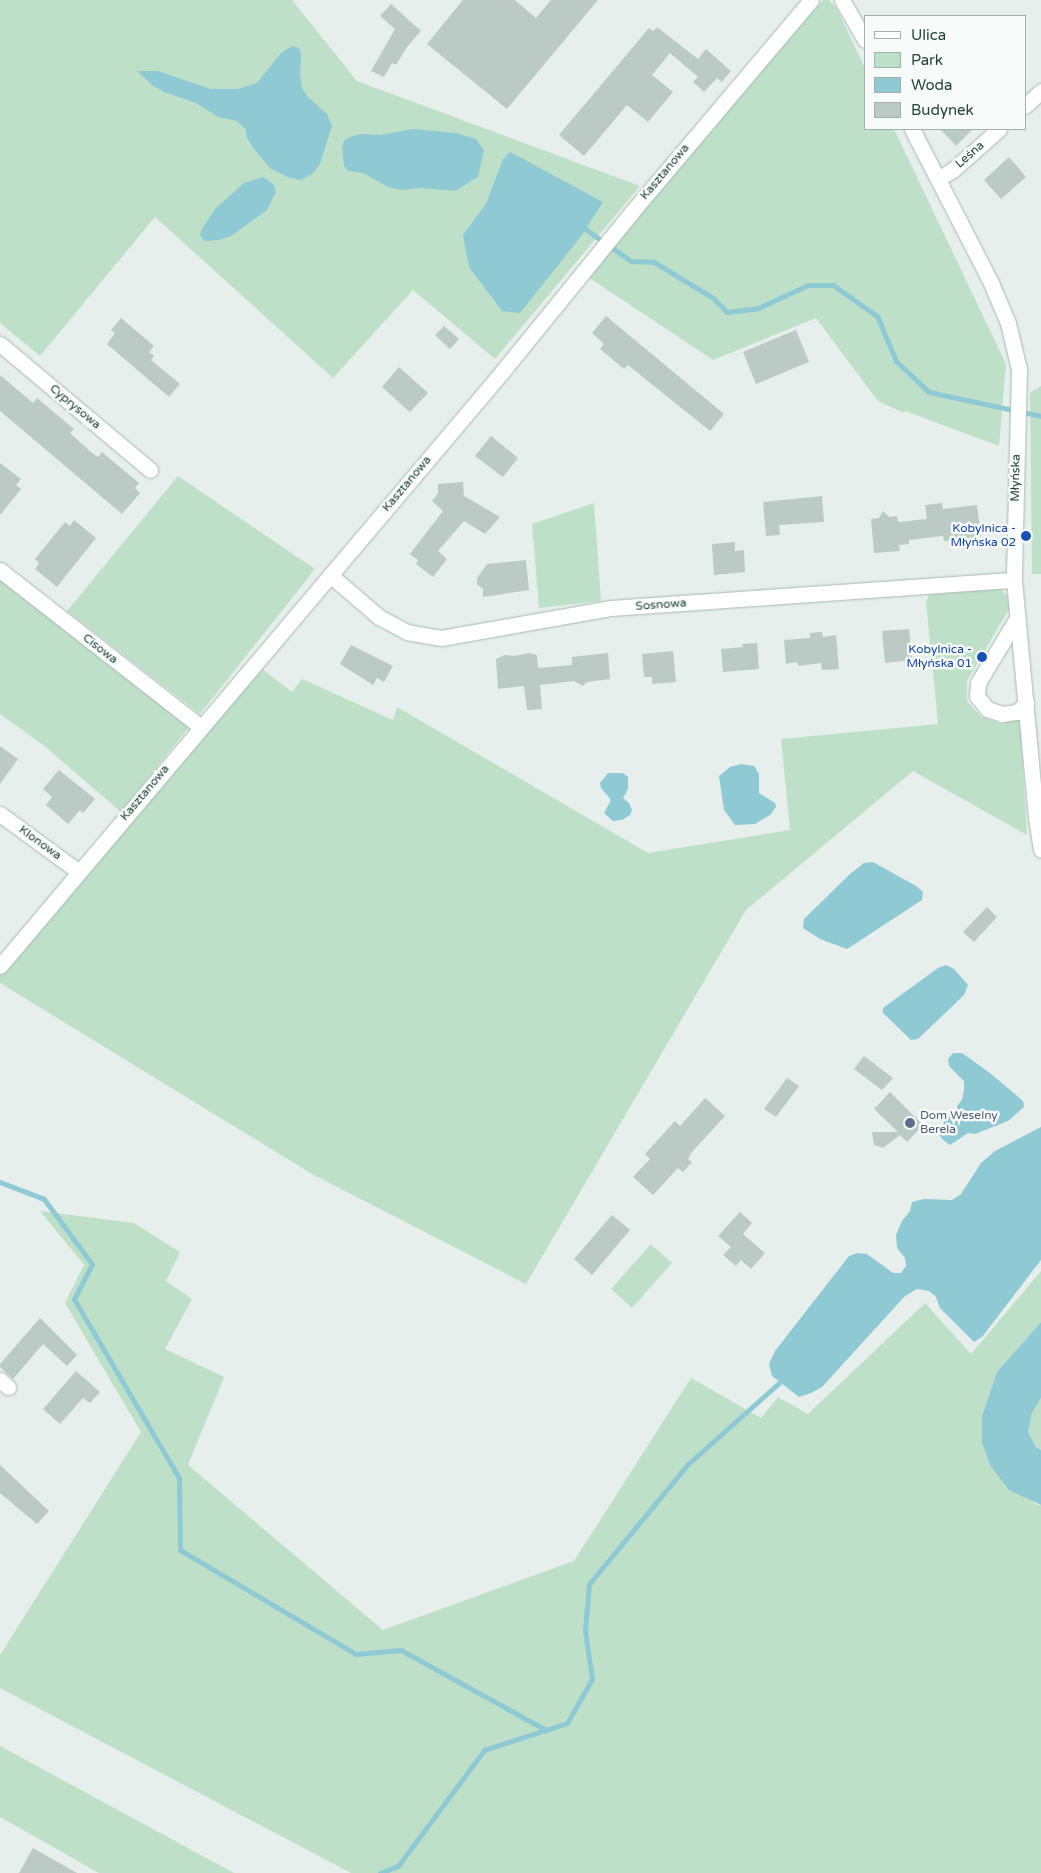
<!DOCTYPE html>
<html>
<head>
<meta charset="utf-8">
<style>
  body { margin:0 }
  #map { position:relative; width:1041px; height:1873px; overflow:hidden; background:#e6efeb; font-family:"Varela Round",sans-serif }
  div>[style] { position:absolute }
  .green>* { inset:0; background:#bfe0c8 }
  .water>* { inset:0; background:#8ec9d4 }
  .stream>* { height:5px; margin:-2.5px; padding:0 2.5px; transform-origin:2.5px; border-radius:2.5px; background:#8ec9d4 }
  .building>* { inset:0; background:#bbcac4 }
  .roads { filter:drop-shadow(0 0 1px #a8b8b2) drop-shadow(0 0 1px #a8b8b2) }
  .minor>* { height:15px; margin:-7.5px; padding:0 7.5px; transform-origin:7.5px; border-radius:7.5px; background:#fff }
  .dots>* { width:14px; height:14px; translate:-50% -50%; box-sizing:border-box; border:2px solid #f7fbf9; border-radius:50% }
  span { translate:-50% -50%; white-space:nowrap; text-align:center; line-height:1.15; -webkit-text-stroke:5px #f7fbf9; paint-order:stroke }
  .street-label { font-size:12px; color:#24423a }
  .transit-label { font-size:12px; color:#164399 }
  .right { translate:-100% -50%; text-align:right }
  .service-label { font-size:12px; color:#4e5e75 }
  .left { translate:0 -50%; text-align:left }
  .legend { position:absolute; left:864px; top:15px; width:162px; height:115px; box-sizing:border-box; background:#f7fbf9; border:1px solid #a3b1ad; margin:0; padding:6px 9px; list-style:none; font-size:15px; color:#24423a }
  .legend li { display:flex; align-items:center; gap:10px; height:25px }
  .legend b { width:25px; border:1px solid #a3b1ad }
</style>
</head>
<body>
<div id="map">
  <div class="green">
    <div style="clip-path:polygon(0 0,292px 0,357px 81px,640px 186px,495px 359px,413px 290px,333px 378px,155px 217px,40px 356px,0 323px)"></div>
    <div style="clip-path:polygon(823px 0,829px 0,837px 9px,865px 68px,865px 129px,894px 129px,1006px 364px,999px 446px,905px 411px,904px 413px,878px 401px,816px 318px,713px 360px,588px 277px,708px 132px)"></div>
    <div style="clip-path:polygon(1041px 386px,1041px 574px,1032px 574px,1030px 393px)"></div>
    <div style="clip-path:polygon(178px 476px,315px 569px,200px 714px,67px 611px)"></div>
    <div style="clip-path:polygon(594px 503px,601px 601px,539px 608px,532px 524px)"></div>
    <div style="clip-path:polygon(0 579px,189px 727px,121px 812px,42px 744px,0 714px)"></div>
    <div style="clip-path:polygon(999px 588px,1007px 595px,1009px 609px,967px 681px,967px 701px,981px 717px,1002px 724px,1020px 718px,1027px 835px,913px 771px,746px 910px,526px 1284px,312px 1174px,0 983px,0 976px,261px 668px,292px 692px,302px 679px,393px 720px,397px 707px,648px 853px,790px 830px,781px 739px,938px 724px,926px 602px,929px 595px)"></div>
    <div style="clip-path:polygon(40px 1211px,134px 1223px,180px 1252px,166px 1281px,192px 1299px,165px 1349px,224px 1377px,188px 1465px,383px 1630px,574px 1561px,691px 1378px,761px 1418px,778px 1397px,808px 1414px,925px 1303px,971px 1354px,1041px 1271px,1041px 1322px,997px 1372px,982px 1416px,982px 1443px,990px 1465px,1037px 1505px,1041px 1505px,1041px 1873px,351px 1873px,0 1688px,0 1655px,141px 1432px,65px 1303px,84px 1265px)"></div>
    <div style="clip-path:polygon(651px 1244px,672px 1263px,632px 1308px,611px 1289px)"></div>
    <div style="clip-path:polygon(1041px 1398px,1041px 1450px,1036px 1447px,1028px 1432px,1032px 1413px)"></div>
    <div style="clip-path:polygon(0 1746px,234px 1873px,99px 1873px,0 1817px)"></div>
  </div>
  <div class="water">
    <div style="clip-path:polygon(292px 46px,299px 48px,301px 54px,300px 74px,302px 88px,307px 96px,327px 114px,332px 126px,320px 164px,312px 174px,300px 180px,287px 177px,270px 168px,254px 149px,246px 136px,246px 130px,237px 121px,218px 117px,196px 103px,164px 92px,152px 85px,137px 71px,158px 71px,211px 89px,238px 89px,257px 83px,281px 53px)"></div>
    <div style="clip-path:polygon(413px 129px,456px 133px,476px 139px,484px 150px,478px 177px,455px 191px,422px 188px,401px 190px,388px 187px,363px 173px,348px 171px,344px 166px,342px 147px,344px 141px,349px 137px,361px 134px,381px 135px)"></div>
    <div style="clip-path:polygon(510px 152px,603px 202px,579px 239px,520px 313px,502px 311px,469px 267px,463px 235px,486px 204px,503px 159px)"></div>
    <div style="clip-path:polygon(263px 177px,274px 185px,276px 192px,267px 210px,231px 236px,219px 240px,204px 241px,200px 235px,202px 229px,215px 209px,244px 183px)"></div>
    <div style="clip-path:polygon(741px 764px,754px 766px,759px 774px,759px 793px,775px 803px,776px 807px,770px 815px,755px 824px,735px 825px,724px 810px,719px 776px,730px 767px)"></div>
    <div style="clip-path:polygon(608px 773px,623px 773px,628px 777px,628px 789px,623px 798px,629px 803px,632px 810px,630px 815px,622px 820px,613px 821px,604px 813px,611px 800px,601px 788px,600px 783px)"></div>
    <div style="clip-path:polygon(873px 862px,916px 886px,923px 892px,922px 900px,847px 949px,820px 939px,803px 928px,804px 919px,850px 874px,864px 863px)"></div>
    <div style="clip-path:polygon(946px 965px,954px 969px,968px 985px,964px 995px,918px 1039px,911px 1040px,883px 1013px,883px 1008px,938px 968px)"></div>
    <div style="clip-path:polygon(953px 1053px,962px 1053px,990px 1073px,1023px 1101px,1024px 1107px,1008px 1121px,975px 1134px,968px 1133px,950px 1145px,942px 1139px,939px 1134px,945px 1120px,962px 1100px,964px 1090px,964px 1081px,949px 1066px,948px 1059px)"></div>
    <div style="clip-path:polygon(1041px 1127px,1041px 1260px,982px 1337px,974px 1342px,940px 1308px,936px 1297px,929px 1291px,917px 1289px,905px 1296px,822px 1387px,811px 1393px,799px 1397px,772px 1376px,769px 1364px,775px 1351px,849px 1256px,857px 1253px,867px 1254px,893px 1273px,901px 1273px,906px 1266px,905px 1258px,897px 1248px,896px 1235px,902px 1221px,910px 1211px,912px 1202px,924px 1199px,952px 1200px,961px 1194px,981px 1163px,995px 1151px)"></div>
    <div style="clip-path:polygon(1041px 1322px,1041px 1398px,1032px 1413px,1028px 1432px,1036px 1447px,1041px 1450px,1041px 1505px,1009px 1490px,990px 1465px,982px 1443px,982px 1416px,997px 1372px)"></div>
  </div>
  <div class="stream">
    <div style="left:585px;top:229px;width:56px;rotate:34.8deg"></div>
    <div style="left:631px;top:261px;width:23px;rotate:2deg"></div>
    <div style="left:654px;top:262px;width:69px;rotate:31.4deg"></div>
    <div style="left:713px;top:298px;width:20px;rotate:45deg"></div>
    <div style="left:727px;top:312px;width:31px;rotate:-7deg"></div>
    <div style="left:758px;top:308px;width:55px;rotate:-24.7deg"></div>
    <div style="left:808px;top:285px;width:25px"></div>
    <div style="left:833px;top:285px;width:54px;rotate:35.2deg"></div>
    <div style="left:877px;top:316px;width:49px;rotate:67.1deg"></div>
    <div style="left:896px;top:361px;width:45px;rotate:43.2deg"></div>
    <div style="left:929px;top:392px;width:115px;rotate:12.1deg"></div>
    <div style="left:0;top:1182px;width:47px;rotate:21.1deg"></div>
    <div style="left:44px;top:1199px;width:81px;rotate:53.6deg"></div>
    <div style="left:92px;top:1264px;width:39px;rotate:117deg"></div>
    <div style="left:74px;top:1299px;width:208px;rotate:59.6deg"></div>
    <div style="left:179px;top:1478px;width:72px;rotate:89.2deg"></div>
    <div style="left:180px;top:1550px;width:204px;rotate:30.6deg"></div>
    <div style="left:356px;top:1654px;width:45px;rotate:-5.1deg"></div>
    <div style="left:401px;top:1650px;width:166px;rotate:28.9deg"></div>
    <div style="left:380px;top:1873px;width:19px;rotate:-21deg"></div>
    <div style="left:398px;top:1866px;width:144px;rotate:-53.4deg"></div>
    <div style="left:484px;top:1750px;width:87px;rotate:-18deg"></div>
    <div style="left:567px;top:1723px;width:51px;rotate:-60.4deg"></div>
    <div style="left:592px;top:1679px;width:49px;rotate:-98.3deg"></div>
    <div style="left:585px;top:1631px;width:47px;rotate:-85.1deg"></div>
    <div style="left:589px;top:1584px;width:156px;rotate:-50.5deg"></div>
    <div style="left:688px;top:1464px;width:123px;rotate:-41.7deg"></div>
  </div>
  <div class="building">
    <div style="clip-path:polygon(463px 0,515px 0,536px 18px,551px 0,598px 0,507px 109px,427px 44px)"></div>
    <div style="clip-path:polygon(391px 4px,421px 31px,407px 47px,396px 65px,392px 63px,384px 77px,371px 71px,395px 29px,380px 16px)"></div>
    <div style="clip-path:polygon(657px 27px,698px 59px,706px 49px,731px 71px,722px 82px,717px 78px,704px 92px,693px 82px,698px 77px,670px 53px,652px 75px,673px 92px,648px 122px,627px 105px,584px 156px,559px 135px,649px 28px,653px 31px)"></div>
    <div style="clip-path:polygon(940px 129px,973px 129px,956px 146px)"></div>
    <div style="clip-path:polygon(1009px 157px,1026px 177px,1001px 199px,984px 180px)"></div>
    <div style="clip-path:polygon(606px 316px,724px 414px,710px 431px,628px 365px,624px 369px,600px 349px,604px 344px,592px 333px)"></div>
    <div style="clip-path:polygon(121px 318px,154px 346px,149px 352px,154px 356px,151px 360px,180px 384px,169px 397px,107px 344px,115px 333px,111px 330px)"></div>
    <div style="clip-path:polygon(444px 326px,459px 339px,450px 349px,435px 335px)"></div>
    <div style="clip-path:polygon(796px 330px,809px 362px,756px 384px,743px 352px)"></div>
    <div style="clip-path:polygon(399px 367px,428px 393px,410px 412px,382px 387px)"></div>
    <div style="clip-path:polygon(0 375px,33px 403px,37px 398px,74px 429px,70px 433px,92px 453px,98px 457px,102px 452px,139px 483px,135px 488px,140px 493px,122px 514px,0 411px)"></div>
    <div style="clip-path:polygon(491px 436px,518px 458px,503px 477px,475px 456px)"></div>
    <div style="clip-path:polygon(0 463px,21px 479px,16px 485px,21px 489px,0 515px)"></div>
    <div style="clip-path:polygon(463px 482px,464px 496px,500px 517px,485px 534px,464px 521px,438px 551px,447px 559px,433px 577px,416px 564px,418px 560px,410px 554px,443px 511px,432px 501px,438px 493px,438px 484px)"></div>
    <div style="clip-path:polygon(822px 496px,824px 522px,779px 525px,780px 535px,766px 536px,763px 502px)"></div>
    <div style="clip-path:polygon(942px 503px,943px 509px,977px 505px,981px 537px,944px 541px,943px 536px,909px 540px,909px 544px,899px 545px,900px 551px,874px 553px,871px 519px,879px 518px,883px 511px,889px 517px,897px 516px,898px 522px,927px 519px,925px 505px)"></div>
    <div style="clip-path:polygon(74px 520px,96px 538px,57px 587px,35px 569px,39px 563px,35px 559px,65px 522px,70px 526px)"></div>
    <div style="clip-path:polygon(735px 542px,735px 551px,744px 550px,745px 572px,714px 575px,712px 544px)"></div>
    <div style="clip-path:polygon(526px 560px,529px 590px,483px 597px,483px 589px,477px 584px,477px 578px,487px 564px)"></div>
    <div style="clip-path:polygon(909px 629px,912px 660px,885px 663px,882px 631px)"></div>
    <div style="clip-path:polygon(822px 632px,823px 637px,836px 635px,839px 669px,822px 670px,821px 663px,799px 666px,797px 662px,786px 664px,784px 640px,810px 638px,810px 633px)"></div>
    <div style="clip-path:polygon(757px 643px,759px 669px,723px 672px,721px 649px,743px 647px,742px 644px)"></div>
    <div style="clip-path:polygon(351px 645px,393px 666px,384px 682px,377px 678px,373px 685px,340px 664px)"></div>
    <div style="clip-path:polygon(673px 651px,676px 682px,652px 684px,652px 677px,644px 677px,642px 654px)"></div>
    <div style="clip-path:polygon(529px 653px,537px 655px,538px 668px,572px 665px,572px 657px,608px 653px,610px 679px,587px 682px,583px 686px,574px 681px,540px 685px,542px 709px,527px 710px,524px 686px,498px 689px,496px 659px,505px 655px,515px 656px)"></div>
    <div style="clip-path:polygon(0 746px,18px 759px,0 784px)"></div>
    <div style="clip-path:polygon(59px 770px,95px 799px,83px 813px,80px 810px,68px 824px,46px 805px,52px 797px,43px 789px)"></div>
    <div style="clip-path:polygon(987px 907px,997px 917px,974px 942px,963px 932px)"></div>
    <div style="clip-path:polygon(864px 1056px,893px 1078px,882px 1090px,854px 1069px)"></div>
    <div style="clip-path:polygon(787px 1078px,799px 1086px,776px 1117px,764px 1109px)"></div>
    <div style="clip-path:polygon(890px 1092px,923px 1125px,907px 1142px,900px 1135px,883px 1148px,874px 1145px,872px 1132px,898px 1132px,874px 1109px)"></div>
    <div style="clip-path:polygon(705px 1098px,725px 1116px,691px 1153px,688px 1159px,692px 1162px,683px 1172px,678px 1168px,653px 1195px,633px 1177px,650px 1159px,645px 1154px,675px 1121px,680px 1126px)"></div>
    <div style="clip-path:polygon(740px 1212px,752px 1223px,743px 1234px,765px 1253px,751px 1269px,741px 1260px,736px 1266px,723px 1255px,731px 1247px,718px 1236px)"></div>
    <div style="clip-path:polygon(612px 1215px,630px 1230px,592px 1275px,574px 1259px)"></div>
    <div style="clip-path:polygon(40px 1318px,77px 1355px,67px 1366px,43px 1344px,13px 1379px,0 1367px,0 1364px)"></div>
    <div style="clip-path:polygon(76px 1371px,100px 1392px,90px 1403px,83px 1398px,60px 1424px,43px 1409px)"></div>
    <div style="clip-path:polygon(0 1465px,49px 1511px,37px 1524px,0 1493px)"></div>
    <div style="clip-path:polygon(33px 1848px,77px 1873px,19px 1873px)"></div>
  </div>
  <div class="roads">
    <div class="minor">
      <div style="left:842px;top:0;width:46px;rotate:60.1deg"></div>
      <div style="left:1025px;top:106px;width:22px;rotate:-43deg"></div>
      <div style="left:912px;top:129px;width:173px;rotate:62.8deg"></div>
      <div style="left:991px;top:283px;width:43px;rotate:67deg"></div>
      <div style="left:1008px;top:323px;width:47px;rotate:76.6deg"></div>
      <div style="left:1019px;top:369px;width:211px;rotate:91.4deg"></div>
      <div style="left:1014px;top:580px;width:239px;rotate:84.7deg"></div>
      <div style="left:1036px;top:818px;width:32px;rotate:81deg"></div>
      <div style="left:938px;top:179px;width:19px;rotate:-32deg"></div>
      <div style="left:954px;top:169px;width:60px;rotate:-41.6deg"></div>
      <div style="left:0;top:344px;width:196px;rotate:40deg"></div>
      <div style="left:0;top:570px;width:255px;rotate:38deg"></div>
      <div style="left:330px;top:575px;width:65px;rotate:40.6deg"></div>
      <div style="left:379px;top:617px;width:32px;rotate:28deg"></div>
      <div style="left:407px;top:632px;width:35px;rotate:10deg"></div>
      <div style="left:441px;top:638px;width:173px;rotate:-10deg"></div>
      <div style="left:611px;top:608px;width:404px;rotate:-4deg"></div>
      <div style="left:1017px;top:618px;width:76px;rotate:121deg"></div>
      <div style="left:978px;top:683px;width:13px;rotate:94deg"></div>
      <div style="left:977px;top:696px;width:16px;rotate:52deg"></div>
      <div style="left:987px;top:709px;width:16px;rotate:18deg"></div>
      <div style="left:1002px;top:714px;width:15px;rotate:-8deg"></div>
      <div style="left:1017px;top:712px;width:13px;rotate:-45deg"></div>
      <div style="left:0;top:814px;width:98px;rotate:36.3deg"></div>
      <div style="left:0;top:966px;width:778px;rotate:-49.8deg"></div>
      <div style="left:502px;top:372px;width:205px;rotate:-50.9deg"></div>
      <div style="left:631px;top:213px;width:279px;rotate:-49.8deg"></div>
      <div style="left:0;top:1380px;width:11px;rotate:41deg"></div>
    </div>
  </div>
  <div class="dots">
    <div style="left:1026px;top:536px;background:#1a4fb4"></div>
    <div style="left:982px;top:657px;background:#1a4fb4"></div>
    <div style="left:910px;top:1123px;background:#5c6f8a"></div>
  </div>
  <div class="street-label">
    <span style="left:970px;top:155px;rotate:-41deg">Leśna</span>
    <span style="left:665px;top:172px;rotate:-50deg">Kasztanowa</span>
    <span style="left:75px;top:407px;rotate:40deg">Cyprysowa</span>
    <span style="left:1016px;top:478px;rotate:-89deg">Młyńska</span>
    <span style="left:407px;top:484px;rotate:-50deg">Kasztanowa</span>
    <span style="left:661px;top:605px;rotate:-4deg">Sosnowa</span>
    <span style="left:100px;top:649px;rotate:38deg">Cisowa</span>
    <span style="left:145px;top:793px;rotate:-50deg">Kasztanowa</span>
    <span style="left:40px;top:843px;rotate:36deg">Klonowa</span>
  </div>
  <div class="transit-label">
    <span class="right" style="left:1016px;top:536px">Kobylnica -<br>Młyńska 02</span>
    <span class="right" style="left:972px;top:657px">Kobylnica -<br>Młyńska 01</span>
  </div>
  <div class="service-label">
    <span class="left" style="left:920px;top:1123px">Dom Weselny<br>Berela</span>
  </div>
  <ul class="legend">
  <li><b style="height:6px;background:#fff"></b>Ulica</li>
  <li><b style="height:14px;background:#bfe0c8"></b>Park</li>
  <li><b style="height:14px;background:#8ec9d4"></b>Woda</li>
  <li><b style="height:14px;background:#bbcac4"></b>Budynek</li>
  </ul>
</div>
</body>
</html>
